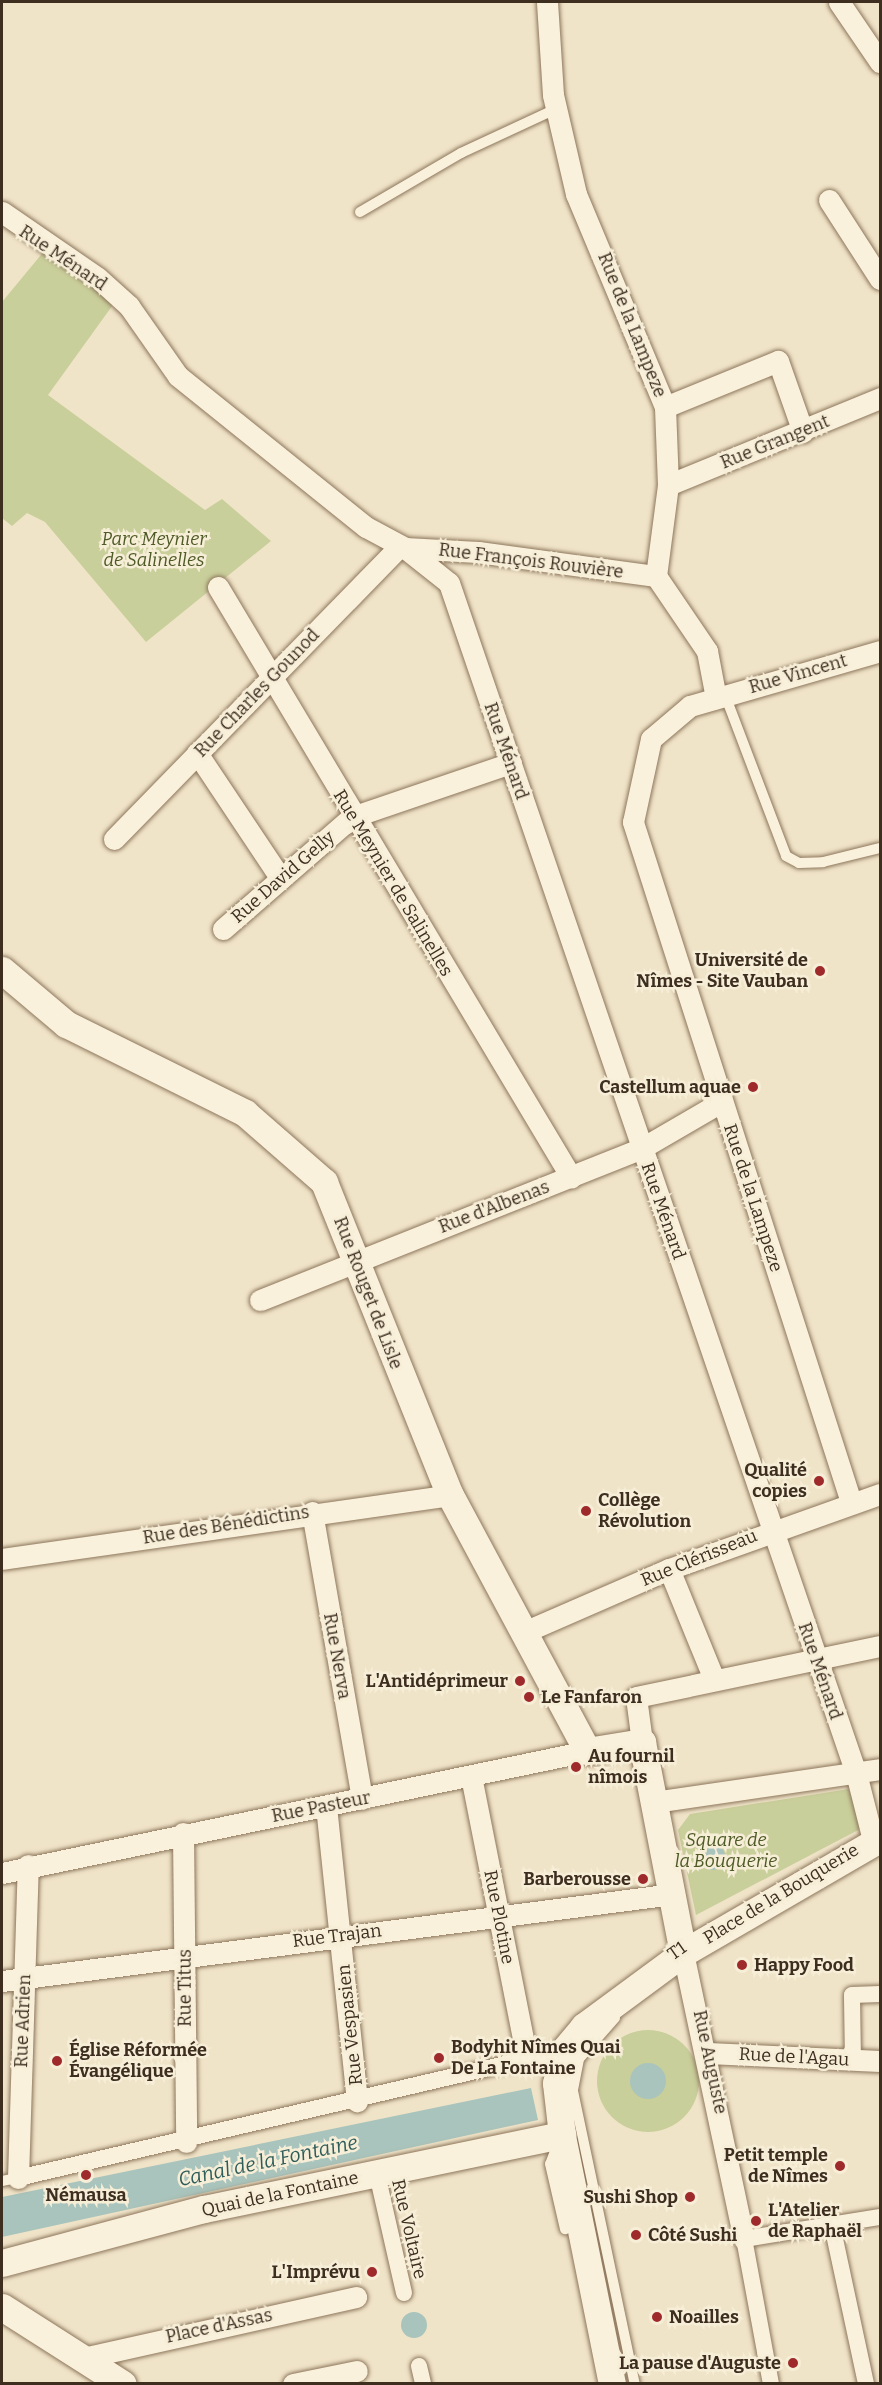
<!DOCTYPE html>
<html>
<head>
<meta charset="utf-8">
<style>
  body { margin:0 }
  #map { position:relative; width:882px; height:2385px; overflow:hidden; background:#f0e4c8; font-family:Bitter,serif }
  div>[style] { position:absolute }
  .green>* { inset:0; background:#c9cf9b }
  .round { border-radius:50% }
  .water>* { inset:0; background:#a9c4bc }
  .roads { filter:drop-shadow(0 0 2px #8d765c) drop-shadow(0 0 2px #8d765c) }
  .service>* { height:10px; margin:-5px; padding:0 5px; transform-origin:5px; border-radius:5px; background:#faf1dc }
  .pedestrian>* { height:16px; margin:-8px; padding:0 8px; transform-origin:8px; border-radius:8px; background:#faf1dc }
  .minor>* { height:21px; margin:-10.5px; padding:0 10.5px; transform-origin:10.5px; border-radius:10.5px; background:#faf1dc }
  .tertiary>* { height:27px; margin:-13.5px; padding:0 13.5px; transform-origin:13.5px; border-radius:13.5px; background:#faf1dc }
  .dots>* { width:16px; height:16px; translate:-50% -50%; box-sizing:border-box; border:3px solid #f7eed8; border-radius:50% }
  span { translate:-50% -50%; white-space:nowrap; text-align:center; line-height:1.15; -webkit-text-stroke:5px #f7eed8; paint-order:stroke }
  .street-label { font-size:18px; color:#3d2e20 }
  .park-label { font-size:18px; color:#4d5a26; font-style:italic }
  .poi-label { font-size:18px; color:#3d2e20; font-weight:700 }
  .right { translate:-100% -50%; text-align:right }
  .left { translate:0 -50%; text-align:left }
  .water-label { font-size:20px; color:#2f5d5a; font-style:italic }
  .frame { position:absolute; inset:0; border:3px solid #3d2e20; pointer-events:none }
</style>
</head>
<body>
<div id="map">
  <div class="green">
    <div style="clip-path:polygon(45px 250px,115px 302px,48px 395px,205px 510px,222px 499px,271px 541px,146px 642px,45px 522px,27px 513px,12px 526px,2px 518px,2px 302px)"></div>
    <div style="clip-path:polygon(849px 1789px,862px 1828px,696px 1915px,678px 1830px,690px 1814px)"></div>
    <div class="round" style="left:597px;top:2030px;width:102px;height:102px"></div>
  </div>
  <div class="water">
    <div class="round" style="left:699px;top:1844px;width:26px;height:26px"></div>
    <div class="round" style="left:630px;top:2063px;width:36px;height:36px"></div>
    <div style="clip-path:polygon(531px 2088px,538px 2120px,2px 2237px,2px 2197px)"></div>
    <div class="round" style="left:401px;top:2312px;width:26px;height:26px"></div>
  </div>
  <div class="roads">
    <div class="service">
      <div style="left:360px;top:212px;width:117px;rotate:-30.3deg"></div>
      <div style="left:461px;top:153px;width:105px;rotate:-24.9deg"></div>
      <div style="left:725px;top:695px;width:172px;rotate:69.2deg"></div>
      <div style="left:786px;top:856px;width:15px;rotate:28deg"></div>
      <div style="left:799px;top:863px;width:24px;rotate:-2deg"></div>
      <div style="left:823px;top:862px;width:59px;rotate:-13.8deg"></div>
      <div style="left:615px;top:2018px;width:55px;rotate:131.3deg"></div>
      <div style="left:579px;top:2059px;width:33px;rotate:101deg"></div>
      <div style="left:573px;top:2091px;width:299px;rotate:78.1deg"></div>
      <div style="left:527px;top:2059px;width:34px;rotate:2deg"></div>
      <div style="left:557px;top:2146px;width:19px;rotate:111deg"></div>
      <div style="left:550px;top:2164px;width:67px;rotate:77deg"></div>
      <div style="left:2px;top:2181px;width:16px;rotate:-11deg"></div>
    </div>
    <div class="pedestrian">
      <div style="left:853px;top:2061px;width:66px;rotate:-90.9deg"></div>
      <div style="left:852px;top:1995px;width:28px;rotate:-2deg"></div>
      <div style="left:377px;top:2174px;width:122px;rotate:77.2deg"></div>
      <div style="left:18px;top:2178px;width:523px;rotate:-13.16deg"></div>
      <div style="left:832px;top:2225px;width:163px;rotate:77.9deg"></div>
      <div style="left:419px;top:2366px;width:18px;rotate:77deg"></div>
      <div style="left:771px;top:2384px;width:147px;rotate:-100.5deg"></div>
      <div style="left:744px;top:2239px;width:138px;rotate:-9.2deg"></div>
    </div>
    <div class="minor">
      <div style="left:547px;top:2px;width:93px;rotate:86.3deg"></div>
      <div style="left:553px;top:95px;width:102px;rotate:76.9deg"></div>
      <div style="left:576px;top:194px;width:231px;rotate:67.3deg"></div>
      <div style="left:665px;top:407px;width:78px;rotate:87.8deg"></div>
      <div style="left:668px;top:485px;width:92px;rotate:97.5deg"></div>
      <div style="left:656px;top:576px;width:91px;rotate:55.8deg"></div>
      <div style="left:707px;top:651px;width:48px;rotate:79.2deg"></div>
      <div style="left:839px;top:2px;width:73px;rotate:55.7deg"></div>
      <div style="left:829px;top:200px;width:94px;rotate:57.2deg"></div>
      <div style="left:2px;top:212px;width:116px;rotate:34.5deg"></div>
      <div style="left:98px;top:278px;width:42px;rotate:42.1deg"></div>
      <div style="left:129px;top:306px;width:85px;rotate:55deg"></div>
      <div style="left:178px;top:376px;width:241px;rotate:38.8deg"></div>
      <div style="left:366px;top:527px;width:44px;rotate:28.3deg"></div>
      <div style="left:405px;top:548px;width:56px;rotate:38.5deg"></div>
      <div style="left:449px;top:583px;width:1258px;rotate:71.12deg"></div>
      <div style="left:856px;top:1773px;width:69px;rotate:75.8deg"></div>
      <div style="left:665px;top:407px;width:122px;rotate:-22.2deg"></div>
      <div style="left:778px;top:361px;width:75px;rotate:70.6deg"></div>
      <div style="left:668px;top:485px;width:229px;rotate:-22.3deg"></div>
      <div style="left:405px;top:548px;width:73px;rotate:3.1deg"></div>
      <div style="left:478px;top:552px;width:180px;rotate:7.7deg"></div>
      <div style="left:218px;top:587px;width:688px;rotate:59.11deg"></div>
      <div style="left:197px;top:753px;width:151px;rotate:56.3deg"></div>
      <div style="left:114px;top:839px;width:408px;rotate:-45.7deg"></div>
      <div style="left:223px;top:929px;width:171px;rotate:-41deg"></div>
      <div style="left:352px;top:817px;width:168px;rotate:-18.8deg"></div>
      <div style="left:260px;top:1300px;width:411px;rotate:-21.7deg"></div>
      <div style="left:642px;top:1148px;width:91px;rotate:-30.2deg"></div>
      <div style="left:851px;top:1502px;width:714px;rotate:-107.78deg"></div>
      <div style="left:633px;top:822px;width:85px;rotate:-77.8deg"></div>
      <div style="left:651px;top:739px;width:51px;rotate:-40.2deg"></div>
      <div style="left:690px;top:706px;width:198px;rotate:-16.1deg"></div>
      <div style="left:312px;top:1512px;width:291px;rotate:80.1deg"></div>
      <div style="left:2px;top:1559px;width:453px;rotate:-8.1deg"></div>
      <div style="left:669px;top:1569px;width:117px;rotate:67.8deg"></div>
      <div style="left:522px;top:1633px;width:160px;rotate:-23.5deg"></div>
      <div style="left:669px;top:1569px;width:224px;rotate:-19.6deg"></div>
      <div style="left:642px;top:1742px;width:45px;rotate:-97.6deg"></div>
      <div style="left:636px;top:1697px;width:249px;rotate:-11.8deg"></div>
      <div style="left:471px;top:1776px;width:288px;rotate:78.8deg"></div>
      <div style="left:654px;top:1802px;width:228px;rotate:-8.3deg"></div>
      <div style="left:326px;top:1806px;width:297px;rotate:84deg"></div>
      <div style="left:183px;top:1833px;width:309px;rotate:89.4deg"></div>
      <div style="left:2px;top:1873px;width:598px;rotate:-11.78deg"></div>
      <div style="left:683px;top:1953px;width:292px;rotate:78deg"></div>
      <div style="left:2px;top:1981px;width:677px;rotate:-7.39deg"></div>
      <div style="left:708px;top:2053px;width:172px;rotate:2.7deg"></div>
      <div style="left:18px;top:2178px;width:313px;rotate:-88.2deg"></div>
      <div style="left:83px;top:2358px;width:280px;rotate:-12.6deg"></div>
      <div style="left:293px;top:2384px;width:65px;rotate:-11.5deg"></div>
    </div>
    <div class="tertiary">
      <div style="left:2px;top:970px;width:84px;rotate:40.2deg"></div>
      <div style="left:66px;top:1024px;width:200px;rotate:26.4deg"></div>
      <div style="left:245px;top:1113px;width:105px;rotate:41.1deg"></div>
      <div style="left:324px;top:1182px;width:337px;rotate:68.1deg"></div>
      <div style="left:450px;top:1495px;width:290px;rotate:61.8deg"></div>
      <div style="left:587px;top:1751px;width:56px;rotate:-9.3deg"></div>
      <div style="left:642px;top:1742px;width:215px;rotate:79deg"></div>
      <div style="left:2px;top:2263px;width:209px;rotate:-15deg"></div>
      <div style="left:204px;top:2209px;width:366px;rotate:-11.7deg"></div>
      <div style="left:2px;top:2307px;width:143px;rotate:32.5deg"></div>
      <div style="left:612px;top:2384px;width:254px;rotate:-101.4deg"></div>
      <div style="left:562px;top:2135px;width:52px;rotate:-96.6deg"></div>
      <div style="left:556px;top:2083px;width:35px;rotate:-75deg"></div>
      <div style="left:565px;top:2049px;width:30px;rotate:-50deg"></div>
      <div style="left:584px;top:2026px;width:123px;rotate:-36.4deg"></div>
      <div style="left:683px;top:1953px;width:228px;rotate:-30.1deg"></div>
    </div>
  </div>
  <div class="dots">
    <div style="left:820px;top:971px;background:#9e2a2b"></div>
    <div style="left:753px;top:1087px;background:#9e2a2b"></div>
    <div style="left:819px;top:1481px;background:#9e2a2b"></div>
    <div style="left:586px;top:1511px;background:#9e2a2b"></div>
    <div style="left:520px;top:1681px;background:#9e2a2b"></div>
    <div style="left:529px;top:1697px;background:#9e2a2b"></div>
    <div style="left:576px;top:1767px;background:#9e2a2b"></div>
    <div style="left:643px;top:1879px;background:#9e2a2b"></div>
    <div style="left:742px;top:1965px;background:#9e2a2b"></div>
    <div style="left:439px;top:2058px;background:#9e2a2b"></div>
    <div style="left:57px;top:2061px;background:#9e2a2b"></div>
    <div style="left:840px;top:2166px;background:#9e2a2b"></div>
    <div style="left:86px;top:2175px;background:#9e2a2b"></div>
    <div style="left:690px;top:2197px;background:#9e2a2b"></div>
    <div style="left:756px;top:2221px;background:#9e2a2b"></div>
    <div style="left:636px;top:2235px;background:#9e2a2b"></div>
    <div style="left:372px;top:2272px;background:#9e2a2b"></div>
    <div style="left:657px;top:2317px;background:#9e2a2b"></div>
    <div style="left:793px;top:2363px;background:#9e2a2b"></div>
  </div>
  <div class="street-label">
    <span style="left:63px;top:258px;rotate:34deg">Rue Ménard</span>
    <span style="left:632px;top:325px;rotate:68deg">Rue de la Lampeze</span>
    <span style="left:775px;top:442px;rotate:-22deg">Rue Grangent</span>
    <span style="left:531px;top:561px;rotate:7deg">Rue François Rouvière</span>
    <span style="left:798px;top:674px;rotate:-16deg">Rue Vincent</span>
    <span style="left:257px;top:693px;rotate:-46deg">Rue Charles Gounod</span>
    <span style="left:506px;top:751px;rotate:71deg">Rue Ménard</span>
    <span style="left:283px;top:877px;rotate:-41deg">Rue David Gelly</span>
    <span style="left:393px;top:883px;rotate:59deg">Rue Meynier de Salinelles</span>
    <span style="left:753px;top:1198px;rotate:72deg">Rue de la Lampeze</span>
    <span style="left:494px;top:1207px;rotate:-21deg">Rue d'Albenas</span>
    <span style="left:663px;top:1211px;rotate:71deg">Rue Ménard</span>
    <span style="left:368px;top:1293px;rotate:69deg">Rue Rouget de Lisle</span>
    <span style="left:226px;top:1525px;rotate:-9deg">Rue des Bénédictins</span>
    <span style="left:699px;top:1558px;rotate:-22deg">Rue Clérisseau</span>
    <span style="left:337px;top:1656px;rotate:80deg">Rue Nerva</span>
    <span style="left:820px;top:1671px;rotate:71deg">Rue Ménard</span>
    <span style="left:321px;top:1807px;rotate:-11deg">Rue Pasteur</span>
    <span style="left:781px;top:1894px;rotate:-31deg">Place de la Bouquerie</span>
    <span style="left:499px;top:1917px;rotate:79deg">Rue Plotine</span>
    <span style="left:337px;top:1936px;rotate:-7deg">Rue Trajan</span>
    <span style="left:677px;top:1951px;rotate:-35deg">T1</span>
    <span style="left:185px;top:1988px;rotate:-90deg">Rue Titus</span>
    <span style="left:23px;top:2021px;rotate:-88deg">Rue Adrien</span>
    <span style="left:350px;top:2025px;rotate:-96deg">Rue Vespasien</span>
    <span style="left:794px;top:2057px;rotate:3deg">Rue de l'Agau</span>
    <span style="left:710px;top:2062px;rotate:78deg">Rue Auguste</span>
    <span style="left:280px;top:2194px;rotate:-12deg">Quai de la Fontaine</span>
    <span style="left:409px;top:2229px;rotate:77deg">Rue Voltaire</span>
    <span style="left:219px;top:2326px;rotate:-12deg">Place d'Assas</span>
  </div>
  <div class="park-label">
    <span style="left:154px;top:550px">Parc Meynier<br>de Salinelles</span>
    <span style="left:726px;top:1851px">Square de<br>la Bouquerie</span>
  </div>
  <div class="poi-label">
    <span class="right" style="left:808px;top:971px">Université de<br>Nîmes - Site Vauban</span>
    <span class="right" style="left:741px;top:1087px">Castellum aquae</span>
    <span class="right" style="left:807px;top:1481px">Qualité<br>copies</span>
    <span class="left" style="left:598px;top:1511px">Collège<br>Révolution</span>
    <span class="right" style="left:508px;top:1681px">L'Antidéprimeur</span>
    <span class="left" style="left:541px;top:1697px">Le Fanfaron</span>
    <span class="left" style="left:588px;top:1767px">Au fournil<br>nîmois</span>
    <span class="right" style="left:631px;top:1879px">Barberousse</span>
    <span class="left" style="left:754px;top:1965px">Happy Food</span>
    <span class="left" style="left:451px;top:2058px">Bodyhit Nîmes Quai<br>De La Fontaine</span>
    <span class="left" style="left:69px;top:2061px">Église Réformée<br>Évangélique</span>
    <span class="right" style="left:828px;top:2166px">Petit temple<br>de Nîmes</span>
    <span style="left:86px;top:2195px">Némausa</span>
    <span class="right" style="left:678px;top:2197px">Sushi Shop</span>
    <span class="left" style="left:768px;top:2221px">L'Atelier<br>de Raphaël</span>
    <span class="left" style="left:648px;top:2235px">Côté Sushi</span>
    <span class="right" style="left:360px;top:2272px">L'Imprévu</span>
    <span class="left" style="left:669px;top:2317px">Noailles</span>
    <span class="right" style="left:781px;top:2363px">La pause d'Auguste</span>
  </div>
  <div class="water-label">
    <span style="left:268px;top:2161px;rotate:-12deg">Canal de la Fontaine</span>
  </div>
  <div class="frame"></div>
</div>
</body>
</html>
